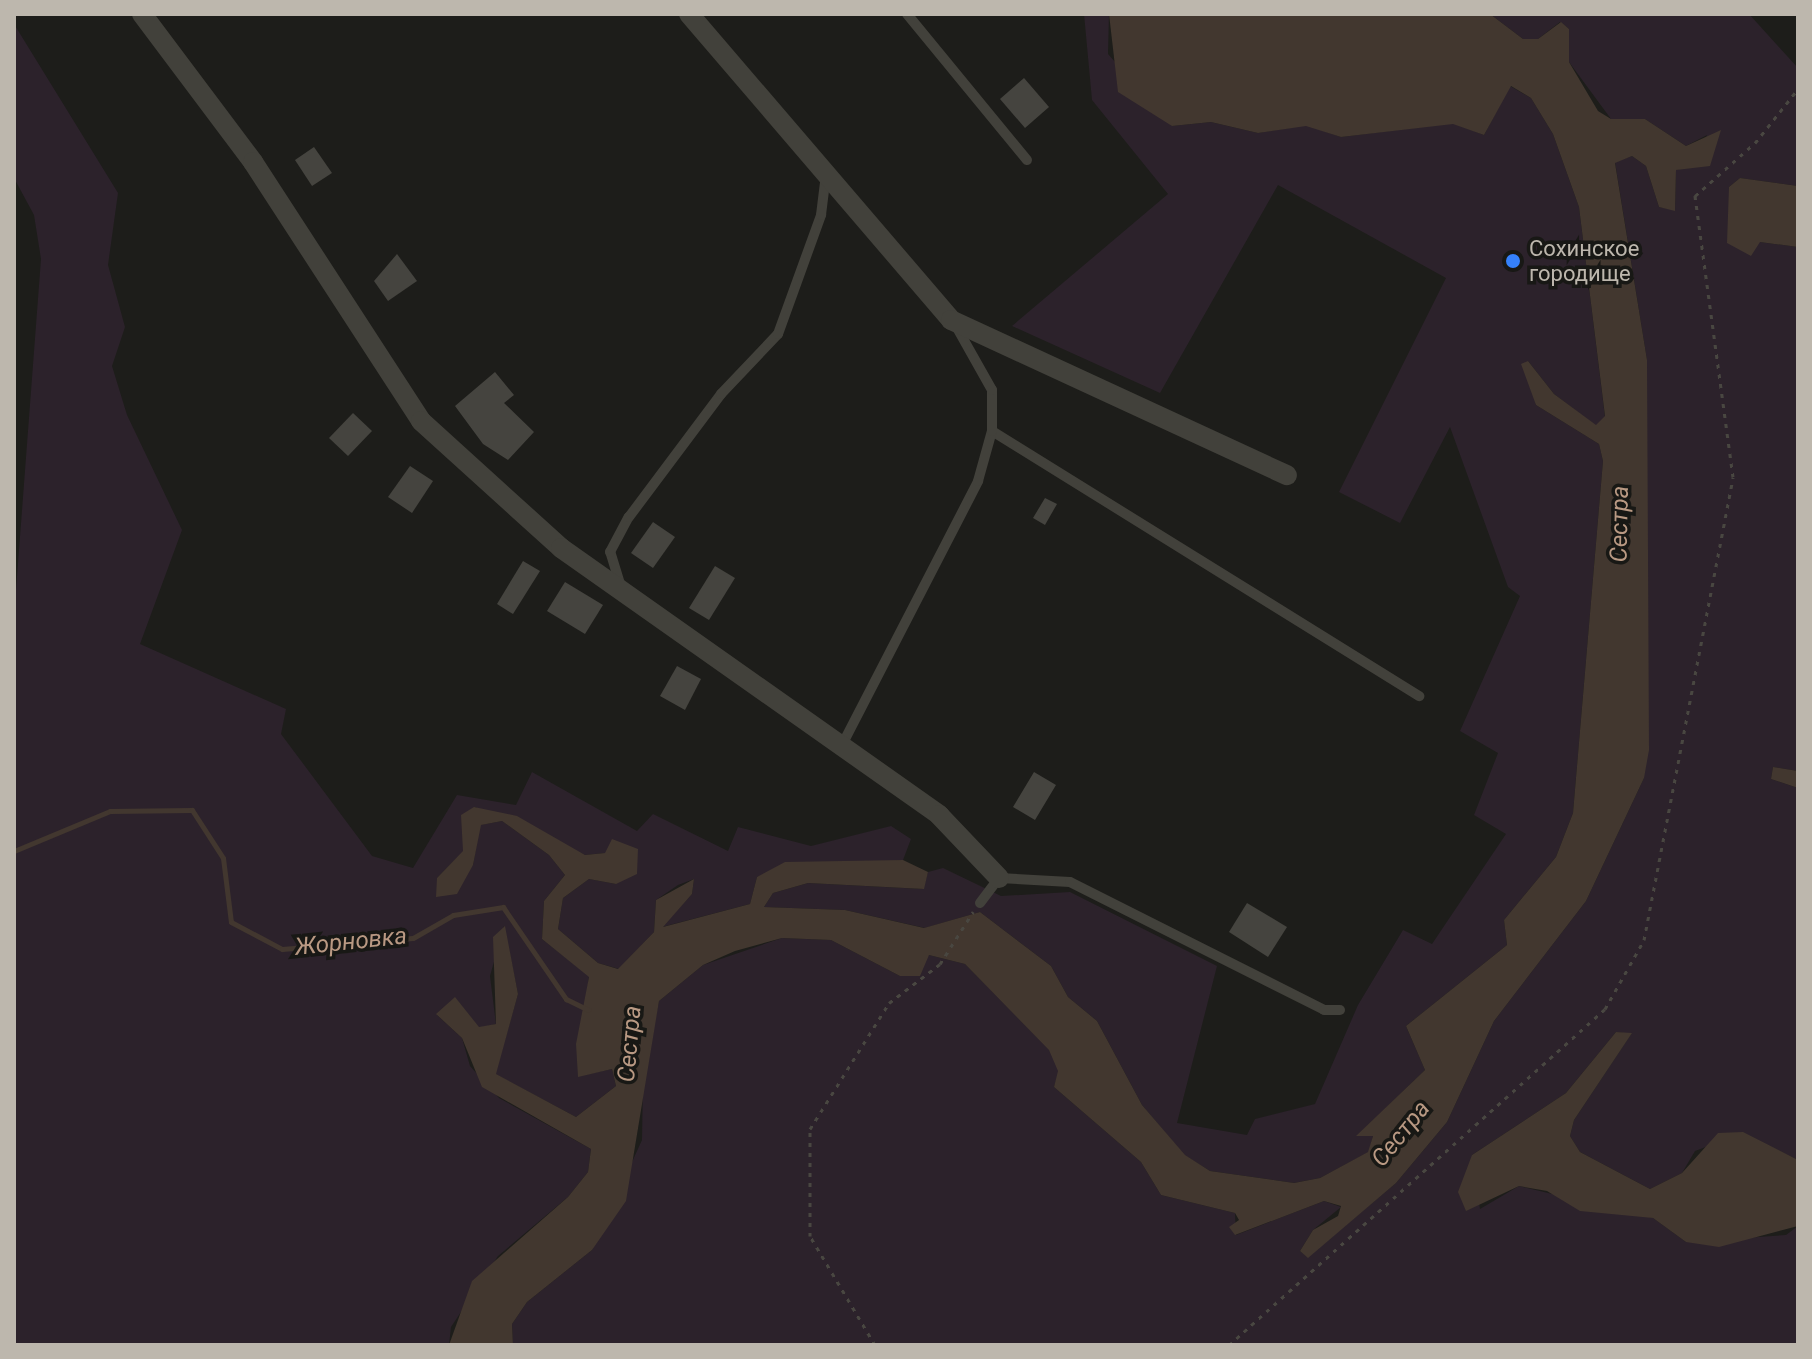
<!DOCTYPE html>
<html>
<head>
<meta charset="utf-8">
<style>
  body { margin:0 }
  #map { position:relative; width:1812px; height:1359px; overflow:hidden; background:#1d1d1a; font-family:Roboto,sans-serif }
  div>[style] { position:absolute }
  .green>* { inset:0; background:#2c222b }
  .water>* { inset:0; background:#42372f }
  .stream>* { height:5px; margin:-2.5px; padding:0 2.5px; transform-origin:2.5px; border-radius:2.5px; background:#42372f }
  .building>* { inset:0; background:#45443f }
  .path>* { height:3px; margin-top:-1.5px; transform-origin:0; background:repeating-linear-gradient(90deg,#494741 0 4px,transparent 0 10px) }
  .lane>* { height:10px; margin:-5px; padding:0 5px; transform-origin:5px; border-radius:5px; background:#42413b }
  .street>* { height:20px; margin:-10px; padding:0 10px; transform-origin:10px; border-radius:10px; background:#42413b }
  .dots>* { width:22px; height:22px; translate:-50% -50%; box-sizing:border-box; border:4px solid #181815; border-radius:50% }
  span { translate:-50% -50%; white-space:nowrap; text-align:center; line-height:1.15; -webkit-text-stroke:7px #181815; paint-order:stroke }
  .poi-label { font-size:22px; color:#bdb7ad }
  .left { translate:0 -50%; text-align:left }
  .water-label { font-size:24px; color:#b99983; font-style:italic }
  .frame { position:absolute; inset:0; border:16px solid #bdb7ad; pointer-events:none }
</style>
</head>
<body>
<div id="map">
  <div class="green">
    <div style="clip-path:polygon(1084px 14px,1109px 14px,1108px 54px,1172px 126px,1211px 122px,1258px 133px,1306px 125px,1341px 137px,1453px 123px,1484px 135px,1510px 86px,1531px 98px,1553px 134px,1579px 207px,1605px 417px,1596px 426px,1554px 394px,1528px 361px,1536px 405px,1599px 444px,1603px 461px,1573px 813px,1556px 857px,1504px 920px,1507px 945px,1406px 1026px,1425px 1070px,1357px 1136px,1373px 1136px,1369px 1152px,1320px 1178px,1294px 1183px,1210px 1171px,1184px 1155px,1142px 1105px,1097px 1021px,1068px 997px,1051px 966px,980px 912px,925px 928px,845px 910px,764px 907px,773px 893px,808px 883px,923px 889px,928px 872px,943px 868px,1001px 896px,1070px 892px,1217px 966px,1177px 1123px,1247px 1135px,1255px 1119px,1315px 1104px,1358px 1005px,1403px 930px,1432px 944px,1506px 834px,1474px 815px,1498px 753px,1460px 731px,1520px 596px,1508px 587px,1450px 427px,1400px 523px,1339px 492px,1446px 278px,1278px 185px,1160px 393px,1012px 326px,1168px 194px,1092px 100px)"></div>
    <div style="clip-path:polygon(1490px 14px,1749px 14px,1798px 68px,1798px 186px,1740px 178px,1729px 187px,1730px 212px,1760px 242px,1798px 247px,1798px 771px,1773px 767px,1771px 779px,1798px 788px,1798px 1160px,1743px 1133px,1695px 1151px,1682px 1173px,1650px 1189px,1580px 1152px,1570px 1136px,1574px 1120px,1631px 1034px,1616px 1032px,1566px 1093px,1472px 1155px,1480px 1209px,1519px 1186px,1653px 1218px,1686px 1242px,1786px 1235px,1798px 1226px,1798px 1345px,513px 1345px,512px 1324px,527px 1302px,592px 1250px,642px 1140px,643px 1078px,659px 1001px,703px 965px,782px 938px,831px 940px,900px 976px,929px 955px,965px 964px,1050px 1050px,1059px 1071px,1054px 1087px,1141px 1162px,1161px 1195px,1235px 1213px,1236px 1235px,1324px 1201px,1341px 1207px,1313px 1230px,1300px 1251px,1308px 1257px,1396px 1183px,1447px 1122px,1494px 1021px,1586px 901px,1644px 778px,1647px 360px,1615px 162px,1632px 156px,1646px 166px,1659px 207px,1675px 210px,1676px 170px,1695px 164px,1707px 135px,1686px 146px,1645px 119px,1611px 119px,1569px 62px,1569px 29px,1560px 22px,1538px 39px,1523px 39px)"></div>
    <div style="clip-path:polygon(14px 24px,118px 193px,108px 265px,125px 327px,112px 366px,127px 415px,182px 530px,140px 644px,286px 709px,281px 734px,372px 856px,413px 868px,457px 795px,516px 805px,532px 772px,637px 831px,653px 814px,728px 851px,738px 827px,811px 846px,891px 826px,911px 839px,903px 860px,757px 877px,750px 904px,662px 927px,692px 894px,694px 879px,678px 885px,656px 900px,654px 932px,619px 969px,598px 963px,558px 929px,563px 898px,589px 879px,616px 884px,605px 853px,585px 855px,475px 807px,464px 851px,437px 878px,473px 865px,480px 825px,502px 821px,549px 855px,565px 875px,544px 901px,542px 939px,589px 976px,578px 1076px,612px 1069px,616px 1086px,576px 1117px,495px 1074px,518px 994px,504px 926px,490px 976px,496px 1024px,479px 1028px,437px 1015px,462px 1038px,470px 1066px,499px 1098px,591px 1149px,588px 1172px,568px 1197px,498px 1256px,451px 1327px,449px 1345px,14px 1345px,14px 616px,41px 259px,34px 215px,14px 178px)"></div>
  </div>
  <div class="water">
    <div style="clip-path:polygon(1109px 14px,1490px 14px,1523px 39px,1538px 39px,1561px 22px,1569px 29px,1569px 62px,1598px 111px,1611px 119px,1645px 119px,1686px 146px,1721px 130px,1710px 166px,1676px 170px,1675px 211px,1659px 207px,1646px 166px,1632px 156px,1615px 163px,1647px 360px,1649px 750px,1644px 778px,1586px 901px,1494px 1021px,1447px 1122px,1396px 1183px,1308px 1258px,1300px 1251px,1313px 1230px,1338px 1216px,1341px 1206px,1324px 1201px,1235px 1235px,1229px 1227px,1239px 1220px,1235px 1213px,1161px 1195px,1141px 1162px,1054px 1087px,1058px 1071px,1049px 1050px,965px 964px,929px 955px,920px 976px,900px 976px,831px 940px,782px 938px,735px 951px,703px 965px,659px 1001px,626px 1201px,592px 1250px,527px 1302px,512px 1324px,513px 1345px,449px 1345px,472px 1281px,568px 1197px,588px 1172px,591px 1149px,482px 1087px,462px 1038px,436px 1014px,455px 997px,479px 1027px,496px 1024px,493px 937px,505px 926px,518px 994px,496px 1074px,576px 1117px,616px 1086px,612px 1069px,578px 1077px,576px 1044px,589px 977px,542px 939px,544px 901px,565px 875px,549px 855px,502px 821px,481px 825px,473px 865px,457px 894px,436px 897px,437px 878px,463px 851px,461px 815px,474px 807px,517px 816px,585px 855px,605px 853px,612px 839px,638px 849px,637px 874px,616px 884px,589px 879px,563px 898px,558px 929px,598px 963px,618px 969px,654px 932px,656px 900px,694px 879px,692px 894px,663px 927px,750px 904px,757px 877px,785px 862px,903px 860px,928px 872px,924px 889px,808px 883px,773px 893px,764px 907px,845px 910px,924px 928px,980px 912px,1051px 966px,1068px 997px,1097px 1021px,1142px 1105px,1185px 1155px,1210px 1171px,1294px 1183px,1320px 1178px,1368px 1152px,1373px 1136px,1356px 1136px,1425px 1070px,1406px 1026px,1507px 945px,1504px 920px,1556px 857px,1573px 813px,1603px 461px,1599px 444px,1536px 405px,1521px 364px,1528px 361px,1554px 394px,1596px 425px,1605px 416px,1579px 207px,1553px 134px,1531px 98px,1511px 86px,1484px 135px,1453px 124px,1341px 137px,1306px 126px,1258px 133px,1211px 122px,1172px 126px,1118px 92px)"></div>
    <div style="clip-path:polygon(1740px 178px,1798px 186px,1798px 247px,1760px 242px,1751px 256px,1727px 243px,1729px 187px)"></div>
    <div style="clip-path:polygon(1773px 767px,1798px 771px,1798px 788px,1771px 779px)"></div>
    <div style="clip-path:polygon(1616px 1032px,1632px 1033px,1574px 1120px,1570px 1136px,1580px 1152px,1650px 1189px,1682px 1173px,1718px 1133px,1743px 1132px,1798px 1160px,1798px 1226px,1719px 1247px,1686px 1242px,1653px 1218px,1580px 1211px,1547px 1191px,1519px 1186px,1466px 1211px,1458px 1192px,1472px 1155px,1566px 1093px)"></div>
  </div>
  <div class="stream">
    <div style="left:14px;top:851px;width:104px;rotate:-22.6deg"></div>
    <div style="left:110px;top:811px;width:82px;rotate:-0.7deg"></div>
    <div style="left:192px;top:810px;width:57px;rotate:57.1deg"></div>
    <div style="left:223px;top:858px;width:64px;rotate:82.9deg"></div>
    <div style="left:231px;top:922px;width:58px;rotate:27.9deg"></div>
    <div style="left:282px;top:949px;width:131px;rotate:-4.8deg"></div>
    <div style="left:413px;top:938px;width:46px;rotate:-29.9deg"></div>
    <div style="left:453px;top:915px;width:51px;rotate:-9.1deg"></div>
    <div style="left:503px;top:907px;width:112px;rotate:55.6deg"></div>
    <div style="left:566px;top:999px;width:25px;rotate:26deg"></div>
  </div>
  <div class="building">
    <div style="clip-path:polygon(1024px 78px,1049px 107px,1025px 128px,1000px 99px)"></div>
    <div style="clip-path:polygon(314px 147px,332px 173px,312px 186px,295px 160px)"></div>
    <div style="clip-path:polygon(397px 254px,417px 281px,388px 301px,374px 281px)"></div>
    <div style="clip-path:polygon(495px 372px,514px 395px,504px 403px,534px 432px,508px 460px,483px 444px,455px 406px)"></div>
    <div style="clip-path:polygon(353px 413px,372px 431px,348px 456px,329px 438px)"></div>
    <div style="clip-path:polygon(410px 466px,433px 481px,412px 513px,388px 497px)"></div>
    <div style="clip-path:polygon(1045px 498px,1057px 504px,1045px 525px,1033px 518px)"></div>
    <div style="clip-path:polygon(653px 522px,675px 537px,653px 568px,631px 553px)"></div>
    <div style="clip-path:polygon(523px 561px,540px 571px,513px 614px,497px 604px)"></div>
    <div style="clip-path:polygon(715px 566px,735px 578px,709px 620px,689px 608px)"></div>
    <div style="clip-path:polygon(565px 582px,603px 605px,585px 634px,547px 611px)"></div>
    <div style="clip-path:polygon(677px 666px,701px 679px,685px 710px,660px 696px)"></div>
    <div style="clip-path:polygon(1034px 772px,1056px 785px,1035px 820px,1013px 807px)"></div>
    <div style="clip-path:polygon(1247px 903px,1287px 927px,1268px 957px,1229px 932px)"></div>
  </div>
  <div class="path">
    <div style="left:875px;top:1345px;width:127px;rotate:-120.8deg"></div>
    <div style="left:810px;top:1236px;width:107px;rotate:-90deg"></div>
    <div style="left:810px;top:1129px;width:149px;rotate:-57.9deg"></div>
    <div style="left:889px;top:1003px;width:64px;rotate:-37.4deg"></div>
    <div style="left:940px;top:964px;width:62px;rotate:-57.6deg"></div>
    <div style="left:1229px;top:1345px;width:504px;rotate:-41.78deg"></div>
    <div style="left:1605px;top:1009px;width:79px;rotate:-60.5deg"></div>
    <div style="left:1644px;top:940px;width:471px;rotate:-79.1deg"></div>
    <div style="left:1733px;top:477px;width:284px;rotate:-97.7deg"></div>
    <div style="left:1695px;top:196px;width:80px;rotate:-41.5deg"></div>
    <div style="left:1755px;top:143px;width:69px;rotate:-51.5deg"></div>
  </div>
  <div class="lane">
    <div style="left:907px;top:14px;width:189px;rotate:50.6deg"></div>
    <div style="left:992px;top:431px;width:503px;rotate:31.82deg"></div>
    <div style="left:621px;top:587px;width:37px;rotate:-107deg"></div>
    <div style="left:610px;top:552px;width:40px;rotate:-62deg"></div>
    <div style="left:629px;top:517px;width:154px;rotate:-53.2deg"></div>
    <div style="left:721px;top:394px;width:83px;rotate:-46.5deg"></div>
    <div style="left:778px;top:334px;width:127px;rotate:-70.1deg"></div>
    <div style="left:821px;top:215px;width:39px;rotate:-83deg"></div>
    <div style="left:842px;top:745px;width:297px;rotate:-62.7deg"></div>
    <div style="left:978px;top:481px;width:52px;rotate:-74.4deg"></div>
    <div style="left:992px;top:431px;width:41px;rotate:-90deg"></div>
    <div style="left:992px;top:390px;width:71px;rotate:-119.4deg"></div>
    <div style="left:980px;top:903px;width:31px;rotate:-53deg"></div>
    <div style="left:999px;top:878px;width:71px;rotate:3.2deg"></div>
    <div style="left:1070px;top:882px;width:284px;rotate:26.7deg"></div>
    <div style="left:1324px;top:1010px;width:16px"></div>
  </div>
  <div class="street">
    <div style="left:142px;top:14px;width:185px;rotate:53.1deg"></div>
    <div style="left:253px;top:162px;width:309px;rotate:57deg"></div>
    <div style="left:421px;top:421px;width:189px;rotate:42.2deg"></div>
    <div style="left:561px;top:548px;width:463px;rotate:35.2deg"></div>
    <div style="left:939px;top:815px;width:87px;rotate:46.4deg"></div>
    <div style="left:689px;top:14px;width:403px;rotate:49.4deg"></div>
    <div style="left:951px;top:320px;width:370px;rotate:24.8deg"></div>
  </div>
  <div class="dots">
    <div style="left:1513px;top:261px;background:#3581fb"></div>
  </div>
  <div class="poi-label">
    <span class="left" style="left:1529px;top:261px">Сохинское<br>городище</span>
  </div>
  <div class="water-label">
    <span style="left:1620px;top:524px;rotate:-89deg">Сестра</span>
    <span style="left:351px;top:942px;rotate:-6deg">Жорновка</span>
    <span style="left:630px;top:1044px;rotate:-85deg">Сестра</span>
    <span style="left:1401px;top:1134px;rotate:-51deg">Сестра</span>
  </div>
  <div class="frame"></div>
</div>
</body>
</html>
